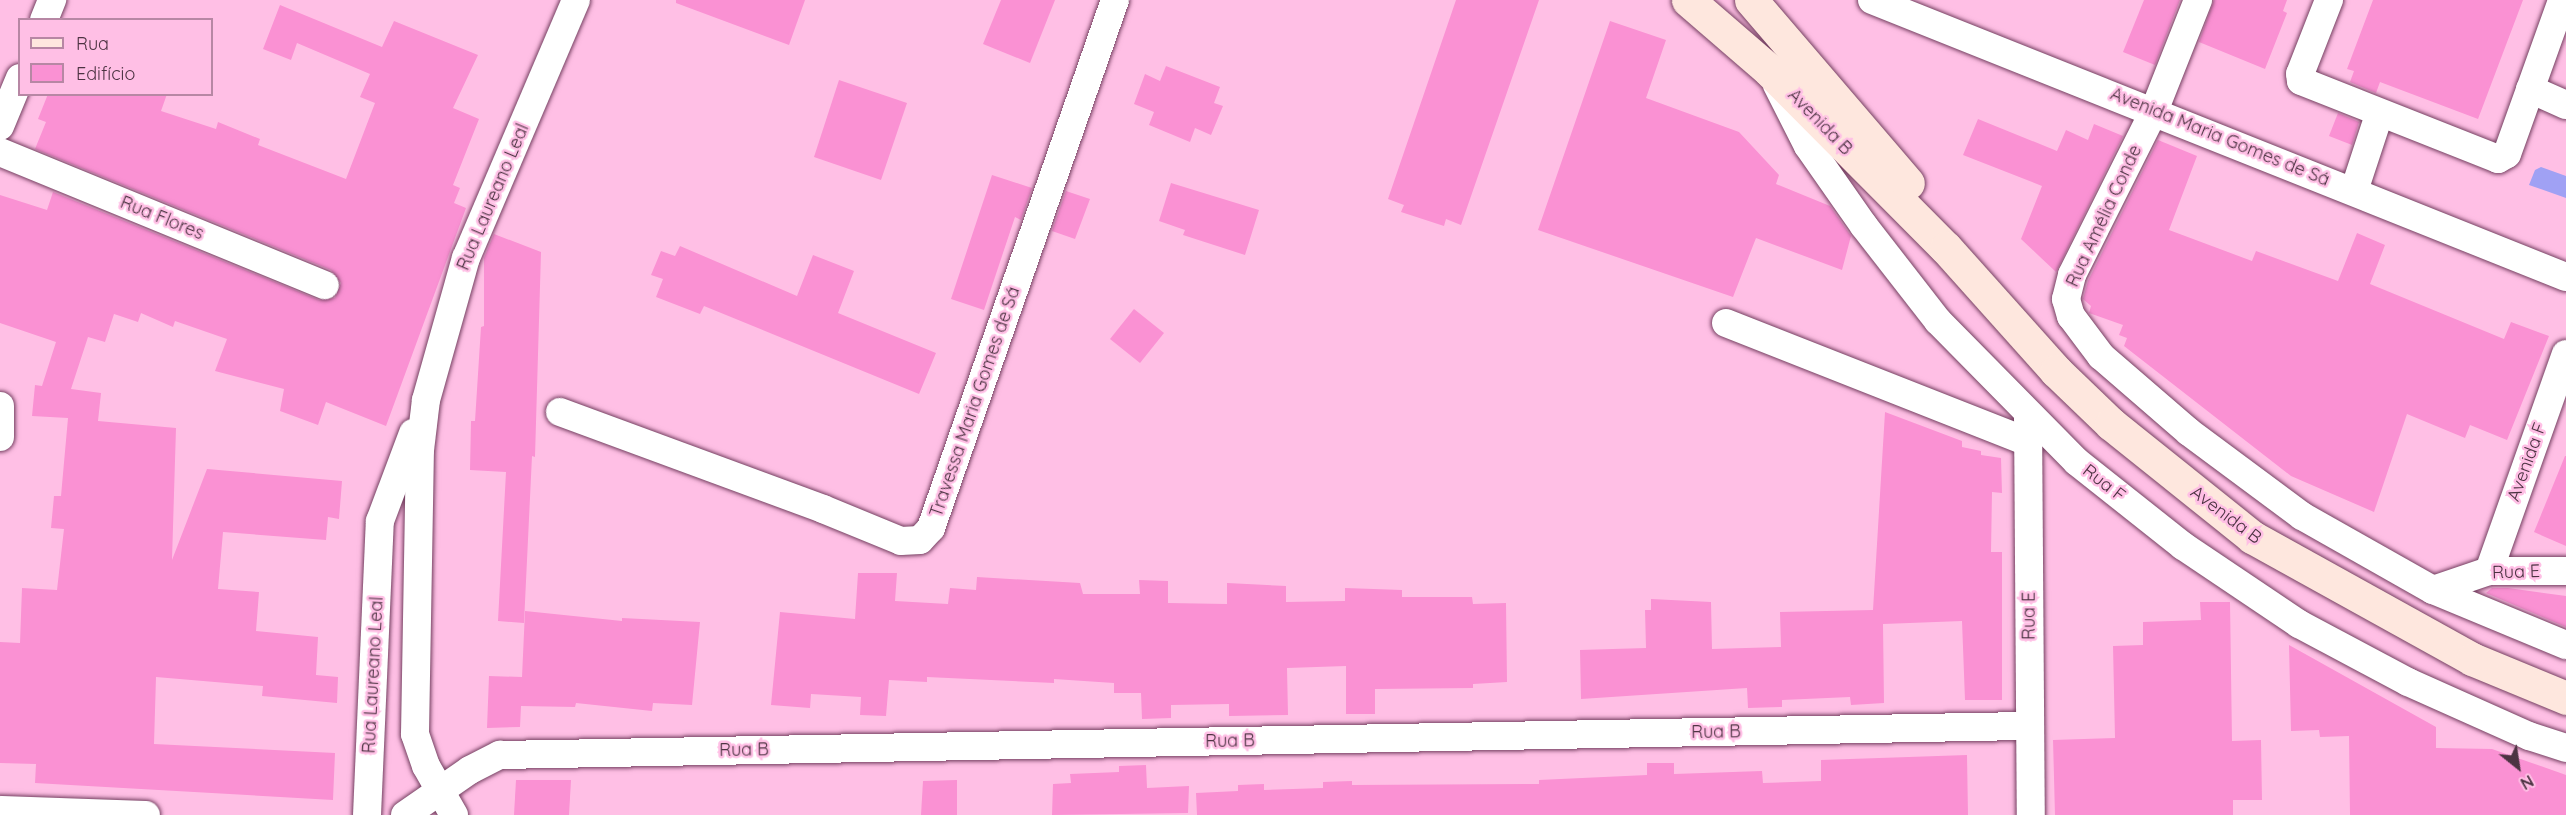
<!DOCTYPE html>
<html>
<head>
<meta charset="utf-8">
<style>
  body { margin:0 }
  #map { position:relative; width:2566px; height:815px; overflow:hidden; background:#ffbfe5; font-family:Quicksand,sans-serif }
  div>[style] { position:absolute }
  .water>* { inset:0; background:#a0a1f4 }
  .building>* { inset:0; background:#fa91d3 }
  .roads { filter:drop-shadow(0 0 2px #754061) drop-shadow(0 0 2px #754061) }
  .street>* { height:28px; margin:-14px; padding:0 14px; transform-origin:14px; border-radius:14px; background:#fff }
  .secondary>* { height:33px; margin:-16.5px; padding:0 16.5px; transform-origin:16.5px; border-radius:16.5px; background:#fee7de }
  span { translate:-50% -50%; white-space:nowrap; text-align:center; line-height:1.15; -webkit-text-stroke:5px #ffbfe5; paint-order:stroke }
  .street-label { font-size:18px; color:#4c3342 }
  .legend { position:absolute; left:18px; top:18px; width:195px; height:78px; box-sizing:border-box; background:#ffbfe5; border:2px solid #b787a4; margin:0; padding:8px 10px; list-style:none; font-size:18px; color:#4c3342 }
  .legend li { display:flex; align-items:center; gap:12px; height:30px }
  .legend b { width:30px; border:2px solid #b787a4 }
  .north { position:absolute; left:2488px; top:737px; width:60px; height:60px; -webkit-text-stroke:4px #ffbfe5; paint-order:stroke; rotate:150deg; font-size:16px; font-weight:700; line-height:24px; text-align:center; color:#4c3342 }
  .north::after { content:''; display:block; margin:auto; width:21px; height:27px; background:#4c3342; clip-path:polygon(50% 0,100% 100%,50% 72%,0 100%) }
</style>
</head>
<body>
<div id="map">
  <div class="water">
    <div style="clip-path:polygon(2541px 167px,2566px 176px,2566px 198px,2529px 185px,2535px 170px)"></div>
  </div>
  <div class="building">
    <div style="clip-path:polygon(676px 0,805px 0,789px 45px,676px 3px)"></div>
    <div style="clip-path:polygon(1001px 0,1055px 0,1030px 63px,983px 44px)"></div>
    <div style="clip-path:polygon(1456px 0,1539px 0,1461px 225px,1446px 219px,1444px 226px,1401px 212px,1404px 205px,1388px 199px)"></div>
    <div style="clip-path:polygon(2144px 0,2180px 0,2155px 65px,2123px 52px)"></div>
    <div style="clip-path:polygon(2214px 0,2287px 0,2283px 11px,2287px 13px,2265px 69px,2199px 42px)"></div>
    <div style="clip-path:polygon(2373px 0,2523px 0,2478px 119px,2380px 82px,2376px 93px,2350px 82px,2354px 71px,2347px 69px)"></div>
    <div style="clip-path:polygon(280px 5px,382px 47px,394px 21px,478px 55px,453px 108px,479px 119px,453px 185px,460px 188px,454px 203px,466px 208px,386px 426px,326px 402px,318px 425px,280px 411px,284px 389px,215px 371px,227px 339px,175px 321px,173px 327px,141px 313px,138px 322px,114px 314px,105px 342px,88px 337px,71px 389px,101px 393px,98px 421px,176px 428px,172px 560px,207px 469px,342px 481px,339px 519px,328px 517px,326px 540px,223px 532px,218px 589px,259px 592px,256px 631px,318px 637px,316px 675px,338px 677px,337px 703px,262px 696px,263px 686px,156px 677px,154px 744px,335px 753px,333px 800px,35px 783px,36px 764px,0 763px,0 642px,20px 643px,22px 588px,57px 590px,64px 529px,51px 528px,54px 496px,61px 496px,68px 418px,32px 416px,35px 385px,42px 386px,56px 342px,0 323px,0 195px,47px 210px,53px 192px,319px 300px,335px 298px,341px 283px,331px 270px,35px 149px,46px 122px,38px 119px,48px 94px,167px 94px,161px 111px,216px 129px,218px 122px,260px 139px,258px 145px,346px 179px,375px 103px,360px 97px,370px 74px,297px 43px,291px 60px,263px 49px)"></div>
    <div style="clip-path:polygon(1610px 21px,1666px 40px,1646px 98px,1739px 132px,1779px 175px,1776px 184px,1830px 206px,1851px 236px,1842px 270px,1756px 238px,1733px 297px,1538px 230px)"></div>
    <div style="clip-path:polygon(1166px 66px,1220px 87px,1214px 103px,1223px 106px,1211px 135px,1195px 128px,1190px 142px,1149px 125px,1154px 112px,1134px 104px,1145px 74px,1160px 81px)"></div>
    <div style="clip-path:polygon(839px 80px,907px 103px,881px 180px,814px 157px)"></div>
    <div style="clip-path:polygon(2338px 113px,2359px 122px,2352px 145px,2329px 136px)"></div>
    <div style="clip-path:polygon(1978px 119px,2057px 151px,2066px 130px,2088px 140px,2094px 124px,2123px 136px,2056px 272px,2021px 239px,2042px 186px,1963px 155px)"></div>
    <div style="clip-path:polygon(2158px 140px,2197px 156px,2169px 230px,2252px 261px,2256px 251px,2338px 281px,2357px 233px,2385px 245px,2370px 284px,2504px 339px,2511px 322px,2549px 336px,2507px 440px,2470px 425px,2465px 438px,2407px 414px,2374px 512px,2291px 476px,2124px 346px,2127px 338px,2119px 335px,2123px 325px,2089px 313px,2091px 306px,2083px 299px,2088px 281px)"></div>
    <div style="clip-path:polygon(992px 175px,1032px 188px,1021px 220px,1015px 217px,984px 310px,951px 299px)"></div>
    <div style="clip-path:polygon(1171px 183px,1259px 210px,1245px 255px,1183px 235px,1185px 230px,1159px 221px)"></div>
    <div style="clip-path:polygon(1066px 191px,1090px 199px,1075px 239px,1052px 231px)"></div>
    <div style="clip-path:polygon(494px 234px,541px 252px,535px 457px,532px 456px,524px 623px,498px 621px,506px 472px,470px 470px,471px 421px,475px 421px,481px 327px,484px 326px,484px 258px)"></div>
    <div style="clip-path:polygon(680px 246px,797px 296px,813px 255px,854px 271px,838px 313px,936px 353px,919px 394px,704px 306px,700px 314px,656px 297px,663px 279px,651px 275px,661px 251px,675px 256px)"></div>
    <div style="clip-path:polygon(1134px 309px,1164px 333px,1140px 363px,1110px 339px)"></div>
    <div style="clip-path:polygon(1885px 412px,1962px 441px,1962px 447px,1981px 451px,1981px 455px,2001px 458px,2002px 493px,1992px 492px,1991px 552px,2002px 552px,2002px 700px,1965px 700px,1962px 621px,1883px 624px,1884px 703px,1851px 705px,1850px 697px,1782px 700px,1782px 707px,1748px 708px,1747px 688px,1581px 699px,1580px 650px,1646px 648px,1645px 610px,1651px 610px,1651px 599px,1711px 602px,1712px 649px,1781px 647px,1780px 612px,1873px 610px)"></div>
    <div style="clip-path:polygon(2565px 456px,2566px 456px,2566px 546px,2534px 532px)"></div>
    <div style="clip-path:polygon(858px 573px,897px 573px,895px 601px,948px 604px,950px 588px,976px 590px,977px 577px,1080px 583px,1083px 594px,1140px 594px,1139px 580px,1168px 581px,1168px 603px,1227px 604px,1227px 583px,1286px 586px,1286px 602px,1345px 601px,1345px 588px,1402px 590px,1402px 597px,1472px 597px,1473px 604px,1506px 603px,1507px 682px,1473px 684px,1473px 688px,1375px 689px,1375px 714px,1346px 714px,1346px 666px,1287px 668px,1288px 715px,1229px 716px,1229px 704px,1171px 705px,1171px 718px,1142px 719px,1141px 693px,1114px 693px,1114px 683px,1054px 679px,1054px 683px,927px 677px,927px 682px,889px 680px,886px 716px,860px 715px,861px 697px,811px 694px,810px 708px,771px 705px,780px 612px,855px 619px)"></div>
    <div style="clip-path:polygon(2508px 588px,2566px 596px,2566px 627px,2486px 593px,2492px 588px)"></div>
    <div style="clip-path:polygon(2200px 602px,2230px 602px,2232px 741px,2261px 740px,2262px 800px,2233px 800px,2233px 815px,2055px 815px,2053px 740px,2115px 738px,2113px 646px,2143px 645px,2143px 622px,2201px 620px)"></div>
    <div style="clip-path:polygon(525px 611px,622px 621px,622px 618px,700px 622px,692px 705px,653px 703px,652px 711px,576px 703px,575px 707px,521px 706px,520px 727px,487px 728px,489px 676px,522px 677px)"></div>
    <div style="clip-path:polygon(2289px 645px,2436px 727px,2436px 748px,2492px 749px,2566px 775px,2566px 815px,2350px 815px,2349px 736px,2320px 737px,2319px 730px,2291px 731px)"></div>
    <div style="clip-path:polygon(1967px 755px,1968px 815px,1197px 815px,1196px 793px,1238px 791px,1238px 785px,1264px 784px,1264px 790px,1323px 788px,1323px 782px,1352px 781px,1352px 785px,1539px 784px,1539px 780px,1647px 775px,1647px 763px,1674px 763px,1674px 774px,1762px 771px,1763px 783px,1821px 781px,1821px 760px)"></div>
    <div style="clip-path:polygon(1146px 765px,1147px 788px,1189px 786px,1188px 813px,1052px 815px,1053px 784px,1071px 783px,1070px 774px,1119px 772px,1119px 766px)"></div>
    <div style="clip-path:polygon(516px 780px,571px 780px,569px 815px,514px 815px)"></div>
    <div style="clip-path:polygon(957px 780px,957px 815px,921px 815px,923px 781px)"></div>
  </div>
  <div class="roads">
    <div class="street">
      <div style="left:1872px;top:0;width:747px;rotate:21.76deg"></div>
      <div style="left:2198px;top:0;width:119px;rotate:111.6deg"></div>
      <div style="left:2154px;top:111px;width:183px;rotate:116.6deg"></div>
      <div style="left:2072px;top:275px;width:25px;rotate:104deg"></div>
      <div style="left:2066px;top:299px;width:18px;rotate:74deg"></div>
      <div style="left:2071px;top:316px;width:50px;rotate:53.1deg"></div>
      <div style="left:2101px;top:356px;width:116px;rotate:40.8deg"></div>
      <div style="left:2189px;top:432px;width:141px;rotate:36.6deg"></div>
      <div style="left:2302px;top:516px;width:150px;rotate:29.5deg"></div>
      <div style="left:2433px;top:590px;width:144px;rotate:22.5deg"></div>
      <div style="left:2329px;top:0;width:79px;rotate:111.4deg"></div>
      <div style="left:2300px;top:74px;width:7px;rotate:82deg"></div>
      <div style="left:2301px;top:81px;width:212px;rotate:21.6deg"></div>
      <div style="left:2498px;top:159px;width:10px;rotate:-29deg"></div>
      <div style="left:2507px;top:154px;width:164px;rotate:-70.3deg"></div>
      <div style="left:44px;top:20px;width:22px;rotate:-68deg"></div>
      <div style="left:1777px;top:85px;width:68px;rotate:63.1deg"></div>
      <div style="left:1808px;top:146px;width:98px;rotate:55deg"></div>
      <div style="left:1864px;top:226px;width:120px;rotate:52.1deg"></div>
      <div style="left:1938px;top:321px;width:198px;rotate:45.4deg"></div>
      <div style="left:2077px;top:462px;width:135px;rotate:38.4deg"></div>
      <div style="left:2183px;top:546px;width:140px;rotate:33.9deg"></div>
      <div style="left:2299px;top:624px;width:123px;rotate:28deg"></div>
      <div style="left:2408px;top:682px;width:133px;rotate:24.1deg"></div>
      <div style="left:2529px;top:736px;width:39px;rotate:18deg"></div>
      <div style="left:2530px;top:89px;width:39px;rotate:24deg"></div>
      <div style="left:0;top:126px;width:52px;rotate:-67.4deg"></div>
      <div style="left:0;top:152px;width:351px;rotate:22.3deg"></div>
      <div style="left:2354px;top:191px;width:80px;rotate:-71.8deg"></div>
      <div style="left:1726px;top:323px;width:325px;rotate:21.5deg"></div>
      <div style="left:0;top:406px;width:31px;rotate:90deg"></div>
      <div style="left:560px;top:412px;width:280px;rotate:20.2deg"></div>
      <div style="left:823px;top:509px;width:84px;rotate:22.3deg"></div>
      <div style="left:901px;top:541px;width:19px;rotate:-3deg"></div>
      <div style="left:920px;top:540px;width:16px;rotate:-47deg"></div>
      <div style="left:931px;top:528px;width:559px;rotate:-70.79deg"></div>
      <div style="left:2028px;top:416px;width:399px;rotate:89.6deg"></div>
      <div style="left:2489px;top:571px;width:230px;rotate:-70.5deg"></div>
      <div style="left:2433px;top:590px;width:59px;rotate:-18.7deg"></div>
      <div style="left:2489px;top:571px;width:77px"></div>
      <div style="left:0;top:810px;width:146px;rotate:2deg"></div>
      <div style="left:367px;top:815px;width:294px;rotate:-87.5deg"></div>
      <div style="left:380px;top:521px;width:94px;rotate:-69.4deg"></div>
      <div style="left:405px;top:815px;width:79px;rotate:-34.7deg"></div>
      <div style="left:470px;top:770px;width:34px;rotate:-27deg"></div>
      <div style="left:500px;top:755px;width:1530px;rotate:-1.09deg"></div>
      <div style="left:454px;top:815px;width:56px;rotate:-119.7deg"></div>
      <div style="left:426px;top:766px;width:34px;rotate:-109deg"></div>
      <div style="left:415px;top:734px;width:284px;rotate:-89deg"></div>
      <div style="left:420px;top:450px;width:50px;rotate:-83.2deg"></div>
      <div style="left:426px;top:400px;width:148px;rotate:-74.3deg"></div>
      <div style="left:466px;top:258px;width:280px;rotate:-66.9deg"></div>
    </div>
    <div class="secondary">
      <div style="left:1688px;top:0;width:107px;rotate:40.8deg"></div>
      <div style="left:1769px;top:70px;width:251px;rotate:45.2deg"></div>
      <div style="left:1946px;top:248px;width:165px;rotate:48.2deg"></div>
      <div style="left:2056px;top:371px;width:76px;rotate:43.9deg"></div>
      <div style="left:2111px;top:424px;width:181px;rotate:38.7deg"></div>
      <div style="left:2252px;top:537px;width:252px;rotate:29deg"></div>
      <div style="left:2472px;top:659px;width:102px;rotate:22.5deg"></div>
      <div style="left:1751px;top:0;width:241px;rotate:49.4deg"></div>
    </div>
  </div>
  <div class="street-label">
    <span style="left:1820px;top:122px;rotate:46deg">Avenida B</span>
    <span style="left:2220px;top:137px;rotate:22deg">Avenida Maria Gomes de Sá</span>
    <span style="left:493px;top:197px;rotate:-67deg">Rua Laureano Leal</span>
    <span style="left:2104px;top:216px;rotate:-65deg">Rua Amélia Conde</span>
    <span style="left:162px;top:218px;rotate:22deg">Rua Flores</span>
    <span style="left:975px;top:402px;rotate:-71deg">Travessa Maria Gomes de Sá</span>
    <span style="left:2527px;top:462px;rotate:-70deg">Avenida F</span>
    <span style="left:2104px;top:483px;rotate:38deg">Rua F</span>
    <span style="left:2226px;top:515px;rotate:37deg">Avenida B</span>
    <span style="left:2516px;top:572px;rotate:-2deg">Rua E</span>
    <span style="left:2029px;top:616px;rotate:-90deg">Rua E</span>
    <span style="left:373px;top:675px;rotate:-87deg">Rua Laureano Leal</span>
    <span style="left:1716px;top:732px;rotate:-1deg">Rua B</span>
    <span style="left:1230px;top:741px;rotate:-1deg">Rua B</span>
    <span style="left:744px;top:750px;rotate:-1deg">Rua B</span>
  </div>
  <ul class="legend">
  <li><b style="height:8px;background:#fee7de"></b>Rua</li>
  <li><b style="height:16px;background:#fa91d3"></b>Edifício</li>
  </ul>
  <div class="north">N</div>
</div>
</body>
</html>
